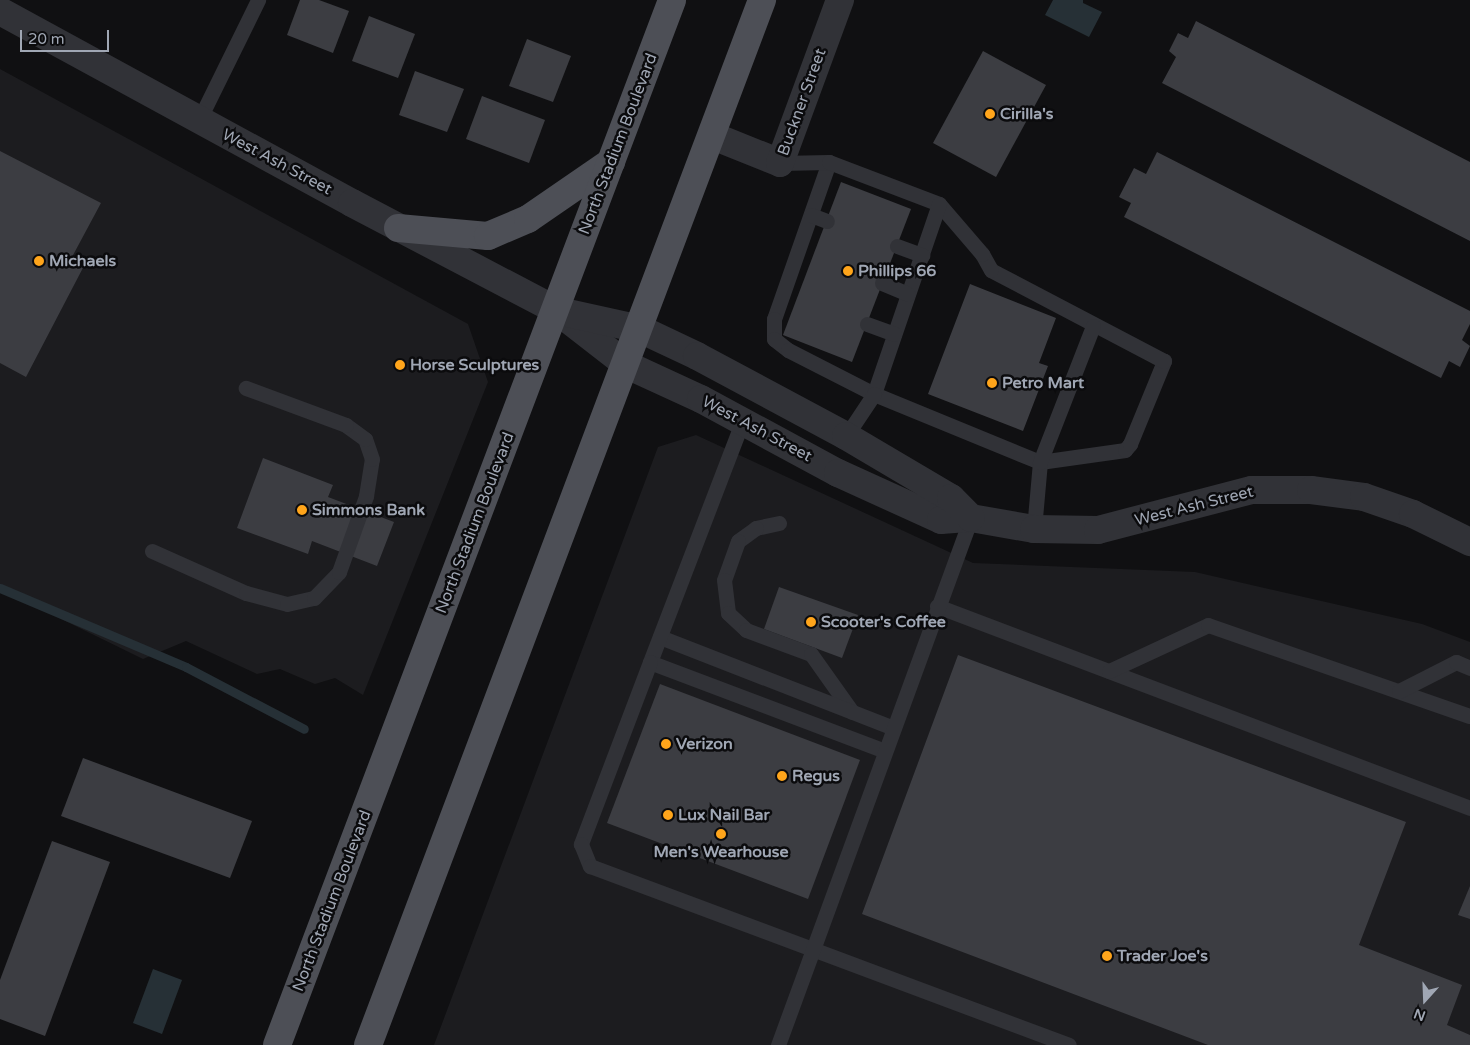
<!DOCTYPE html>
<html>
<head>
<meta charset="utf-8">
<style>
  body { margin:0 }
  #map { position:relative; width:1470px; height:1045px; overflow:hidden; background:#101012; font-family:"Varela Round",sans-serif }
  div>[style] { position:absolute }
  .built>* { inset:0; background:#1c1c1f }
  .water>* { inset:0; background:#263036 }
  .stream>* { height:9px; margin:-4.5px; padding:0 4.5px; transform-origin:4.5px; border-radius:4.5px; background:#263036 }
  .building>* { inset:0; background:#3c3d42 }
  .service>* { height:15px; margin:-7.5px; padding:0 7.5px; transform-origin:7.5px; border-radius:7.5px; background:#313237 }
  .minor>* { height:28px; margin:-14px; padding:0 14px; transform-origin:14px; border-radius:14px; background:#313237 }
  .tertiary>* { height:28px; margin:-14px; padding:0 14px; transform-origin:14px; border-radius:14px; background:#313237 }
  .primary>* { height:28px; margin:-14px; padding:0 14px; transform-origin:14px; border-radius:14px; background:#4d4f56 }
  .dots>* { width:14px; height:14px; translate:-50% -50%; box-sizing:border-box; border:2px solid #0b0b0d; border-radius:50% }
  span { translate:-50% -50%; white-space:nowrap; text-align:center; line-height:1.15; -webkit-text-stroke:5px #0b0b0d; paint-order:stroke }
  .street-label { font-size:16px; color:#a0a7b4 }
  .poi-label { font-size:16px; color:#a0a7b4; font-weight:700 }
  .left { translate:0 -50%; text-align:left }
  .north { position:absolute; left:1400px; top:975px; width:50px; height:50px; -webkit-text-stroke:4px #0b0b0d; paint-order:stroke; rotate:200deg; font-size:14px; font-weight:700; line-height:20px; text-align:center; color:#a0a7b4 }
  .north::after { content:''; display:block; margin:auto; width:18px; height:22px; background:#a0a7b4; clip-path:polygon(50% 0,100% 100%,50% 72%,0 100%) }
  .scale { position:absolute; left:20px; top:30px; width:89px; height:22px; box-sizing:border-box; border:2px solid #a0a7b4; border-top:0; padding-left:6px; font-size:15px; line-height:18px; white-space:nowrap; color:#a0a7b4; -webkit-text-stroke:4px #0b0b0d; paint-order:stroke }
</style>
</head>
<body>
<div id="map">
  <div class="built">
    <div style="clip-path:polygon(0 69px,468px 324px,488px 382px,363px 695px,335px 678px,315px 684px,280px 669px,257px 674px,186px 641px,143px 659px,0 589px)"></div>
    <div style="clip-path:polygon(696px 435px,973px 563px,1195px 572px,1422px 624px,1470px 642px,1470px 1045px,434px 1045px,658px 447px)"></div>
  </div>
  <div class="water">
    <div style="clip-path:polygon(1053px 0,1083px 0,1083px 3px,1102px 12px,1089px 37px,1045px 15px)"></div>
    <div style="clip-path:polygon(153px 969px,182px 980px,162px 1034px,133px 1023px)"></div>
  </div>
  <div class="stream">
    <div style="left:0;top:588px;width:202px;rotate:23deg"></div>
    <div style="left:186px;top:667px;width:133px;rotate:27.7deg"></div>
  </div>
  <div class="building">
    <div style="clip-path:polygon(300px 0,319px 0,349px 11px,333px 53px,287px 35px)"></div>
    <div style="clip-path:polygon(369px 16px,415px 34px,398px 78px,352px 61px)"></div>
    <div style="clip-path:polygon(1196px 21px,1470px 162px,1470px 241px,1162px 83px,1176px 57px,1169px 51px,1178px 33px,1188px 38px)"></div>
    <div style="clip-path:polygon(527px 39px,571px 56px,553px 102px,509px 86px)"></div>
    <div style="clip-path:polygon(983px 51px,1046px 85px,996px 177px,933px 143px)"></div>
    <div style="clip-path:polygon(415px 71px,464px 89px,447px 132px,399px 115px)"></div>
    <div style="clip-path:polygon(482px 96px,545px 120px,529px 163px,466px 139px)"></div>
    <div style="clip-path:polygon(0 151px,101px 203px,72px 257px,85px 264px,26px 377px,0 363px)"></div>
    <div style="clip-path:polygon(1157px 152px,1470px 311px,1470px 324px,1462px 340px,1470px 346px,1460px 367px,1449px 361px,1441px 378px,1124px 217px,1131px 203px,1119px 197px,1134px 168px,1146px 174px)"></div>
    <div style="clip-path:polygon(841px 182px,911px 209px,852px 362px,783px 335px)"></div>
    <div style="clip-path:polygon(970px 284px,1056px 318px,1039px 363px,1048px 366px,1023px 431px,928px 394px)"></div>
    <div style="clip-path:polygon(263px 458px,333px 485px,328px 497px,394px 522px,377px 566px,312px 541px,308px 554px,237px 528px)"></div>
    <div style="clip-path:polygon(779px 587px,858px 615px,842px 658px,764px 629px)"></div>
    <div style="clip-path:polygon(958px 655px,1406px 822px,1359px 945px,1462px 985px,1447px 1025px,1470px 1035px,1470px 1045px,1208px 1045px,862px 914px)"></div>
    <div style="clip-path:polygon(660px 684px,860px 760px,808px 899px,607px 823px)"></div>
    <div style="clip-path:polygon(83px 758px,252px 821px,230px 878px,61px 816px)"></div>
    <div style="clip-path:polygon(52px 841px,110px 862px,45px 1036px,0 1019px,0 980px)"></div>
    <div style="clip-path:polygon(1470px 886px,1470px 919px,1458px 915px)"></div>
  </div>
  <div class="service">
    <div style="left:199px;top:120px;width:134px;rotate:-63.8deg"></div>
    <div style="left:829px;top:162px;width:166px;rotate:109.3deg"></div>
    <div style="left:774px;top:319px;width:20px;rotate:90deg"></div>
    <div style="left:774px;top:339px;width:18px;rotate:38deg"></div>
    <div style="left:788px;top:350px;width:97px;rotate:27.1deg"></div>
    <div style="left:874px;top:394px;width:179px;rotate:22.3deg"></div>
    <div style="left:1040px;top:462px;width:86px;rotate:-8deg"></div>
    <div style="left:1125px;top:450px;width:8px;rotate:-50deg"></div>
    <div style="left:1130px;top:444px;width:90px;rotate:-67.7deg"></div>
    <div style="left:1164px;top:361px;width:195px;rotate:-152.3deg"></div>
    <div style="left:991px;top:270px;width:18px;rotate:-119deg"></div>
    <div style="left:982px;top:254px;width:66px;rotate:-130.7deg"></div>
    <div style="left:780px;top:163px;width:49px;rotate:-1.2deg"></div>
    <div style="left:829px;top:162px;width:118px;rotate:20.9deg"></div>
    <div style="left:939px;top:204px;width:201px;rotate:108.9deg"></div>
    <div style="left:874px;top:394px;width:50px;rotate:123.7deg"></div>
    <div style="left:811px;top:215px;width:17px;rotate:21deg"></div>
    <div style="left:897px;top:246px;width:27px;rotate:20deg"></div>
    <div style="left:882px;top:283px;width:28px;rotate:23deg"></div>
    <div style="left:867px;top:324px;width:29px;rotate:20deg"></div>
    <div style="left:779px;top:523px;width:24px;rotate:168deg"></div>
    <div style="left:756px;top:528px;width:22px;rotate:144deg"></div>
    <div style="left:738px;top:541px;width:41px;rotate:109.7deg"></div>
    <div style="left:724px;top:580px;width:33px;rotate:83deg"></div>
    <div style="left:728px;top:613px;width:25px;rotate:43deg"></div>
    <div style="left:746px;top:630px;width:69px;rotate:20.3deg"></div>
    <div style="left:811px;top:654px;width:71px;rotate:54.7deg"></div>
    <div style="left:1034px;top:529px;width:67px;rotate:-84.9deg"></div>
    <div style="left:1040px;top:462px;width:146px;rotate:-68.7deg"></div>
    <div style="left:152px;top:551px;width:103px;rotate:24.1deg"></div>
    <div style="left:246px;top:593px;width:42px;rotate:15deg"></div>
    <div style="left:287px;top:604px;width:28px;rotate:-13deg"></div>
    <div style="left:314px;top:598px;width:36px;rotate:-46deg"></div>
    <div style="left:339px;top:572px;width:81px;rotate:-70.4deg"></div>
    <div style="left:366px;top:496px;width:37px;rotate:-81deg"></div>
    <div style="left:372px;top:459px;width:21px;rotate:-109deg"></div>
    <div style="left:365px;top:439px;width:24px;rotate:-144deg"></div>
    <div style="left:346px;top:425px;width:107px;rotate:-159.7deg"></div>
    <div style="left:937px;top:606px;width:570px;rotate:20.76deg"></div>
    <div style="left:660px;top:637px;width:250px;rotate:21.3deg"></div>
    <div style="left:650px;top:662px;width:257px;rotate:-69deg"></div>
    <div style="left:1109px;top:671px;width:109px;rotate:-24.9deg"></div>
    <div style="left:1208px;top:625px;width:277px;rotate:19.2deg"></div>
    <div style="left:1399px;top:691px;width:64px;rotate:-27deg"></div>
    <div style="left:1456px;top:662px;width:15px;rotate:23deg"></div>
    <div style="left:885px;top:751px;width:251px;rotate:-159.3deg"></div>
    <div style="left:650px;top:662px;width:195px;rotate:110.8deg"></div>
    <div style="left:581px;top:844px;width:24px;rotate:68deg"></div>
    <div style="left:590px;top:866px;width:511px;rotate:20.49deg"></div>
    <div style="left:778px;top:1045px;width:561px;rotate:-69.89deg"></div>
  </div>
  <div class="minor">
    <div style="left:713px;top:136px;width:72px;rotate:21.9deg"></div>
    <div style="left:780px;top:163px;width:174px;rotate:-69.8deg"></div>
  </div>
  <div class="tertiary">
    <div style="left:0;top:11px;width:401px;rotate:28.6deg"></div>
    <div style="left:352px;top:203px;width:230px;rotate:27.7deg"></div>
    <div style="left:556px;top:310px;width:90px;rotate:37.8deg"></div>
    <div style="left:627px;top:365px;width:81px;rotate:24.7deg"></div>
    <div style="left:701px;top:399px;width:156px;rotate:28.4deg"></div>
    <div style="left:838px;top:473px;width:113px;rotate:24.5deg"></div>
    <div style="left:941px;top:520px;width:30px;rotate:-4deg"></div>
    <div style="left:971px;top:518px;width:64px;rotate:9.9deg"></div>
    <div style="left:1034px;top:529px;width:64px;rotate:0.9deg"></div>
    <div style="left:1098px;top:530px;width:159px;rotate:-14.6deg"></div>
    <div style="left:1252px;top:490px;width:59px"></div>
    <div style="left:1311px;top:490px;width:53px;rotate:7.5deg"></div>
    <div style="left:1364px;top:497px;width:52px;rotate:19.1deg"></div>
    <div style="left:1413px;top:514px;width:64px;rotate:26.2deg"></div>
    <div style="left:563px;top:312px;width:79px;rotate:12.4deg"></div>
    <div style="left:640px;top:329px;width:63px;rotate:25.3deg"></div>
    <div style="left:697px;top:356px;width:169px;rotate:28.2deg"></div>
    <div style="left:846px;top:436px;width:122px;rotate:30.6deg"></div>
    <div style="left:951px;top:498px;width:28px;rotate:45deg"></div>
  </div>
  <div class="primary">
    <div style="left:398px;top:228px;width:90px;rotate:5.1deg"></div>
    <div style="left:488px;top:236px;width:43px;rotate:-23deg"></div>
    <div style="left:528px;top:219px;width:101px;rotate:-34.5deg"></div>
    <div style="left:277px;top:1045px;width:1117px;rotate:-69.29deg"></div>
    <div style="left:368px;top:1045px;width:1117px;rotate:-69.34deg"></div>
  </div>
  <div class="dots">
    <div style="left:990px;top:114px;background:#ffa51b"></div>
    <div style="left:39px;top:261px;background:#ffa51b"></div>
    <div style="left:848px;top:271px;background:#ffa51b"></div>
    <div style="left:400px;top:365px;background:#ffa51b"></div>
    <div style="left:992px;top:383px;background:#ffa51b"></div>
    <div style="left:302px;top:510px;background:#ffa51b"></div>
    <div style="left:811px;top:622px;background:#ffa51b"></div>
    <div style="left:666px;top:744px;background:#ffa51b"></div>
    <div style="left:782px;top:776px;background:#ffa51b"></div>
    <div style="left:668px;top:815px;background:#ffa51b"></div>
    <div style="left:721px;top:834px;background:#ffa51b"></div>
    <div style="left:1107px;top:956px;background:#ffa51b"></div>
  </div>
  <div class="street-label">
    <span style="left:802px;top:102px;rotate:-70deg">Buckner Street</span>
    <span style="left:618px;top:144px;rotate:-69deg">North Stadium Boulevard</span>
    <span style="left:277px;top:162px;rotate:28deg">West Ash Street</span>
    <span style="left:757px;top:429px;rotate:28deg">West Ash Street</span>
    <span style="left:1194px;top:506px;rotate:-14deg">West Ash Street</span>
    <span style="left:475px;top:523px;rotate:-69deg">North Stadium Boulevard</span>
    <span style="left:332px;top:901px;rotate:-69deg">North Stadium Boulevard</span>
  </div>
  <div class="poi-label">
    <span class="left" style="left:1000px;top:114px">Cirilla's</span>
    <span class="left" style="left:49px;top:261px">Michaels</span>
    <span class="left" style="left:858px;top:271px">Phillips 66</span>
    <span class="left" style="left:410px;top:365px">Horse Sculptures</span>
    <span class="left" style="left:1002px;top:383px">Petro Mart</span>
    <span class="left" style="left:312px;top:510px">Simmons Bank</span>
    <span class="left" style="left:821px;top:622px">Scooter's Coffee</span>
    <span class="left" style="left:676px;top:744px">Verizon</span>
    <span class="left" style="left:792px;top:776px">Regus</span>
    <span class="left" style="left:678px;top:815px">Lux Nail Bar</span>
    <span style="left:721px;top:852px">Men's Wearhouse</span>
    <span class="left" style="left:1117px;top:956px">Trader Joe's</span>
  </div>
  <div class="north">N</div>
  <div class="scale">20 m</div>
</div>
</body>
</html>
